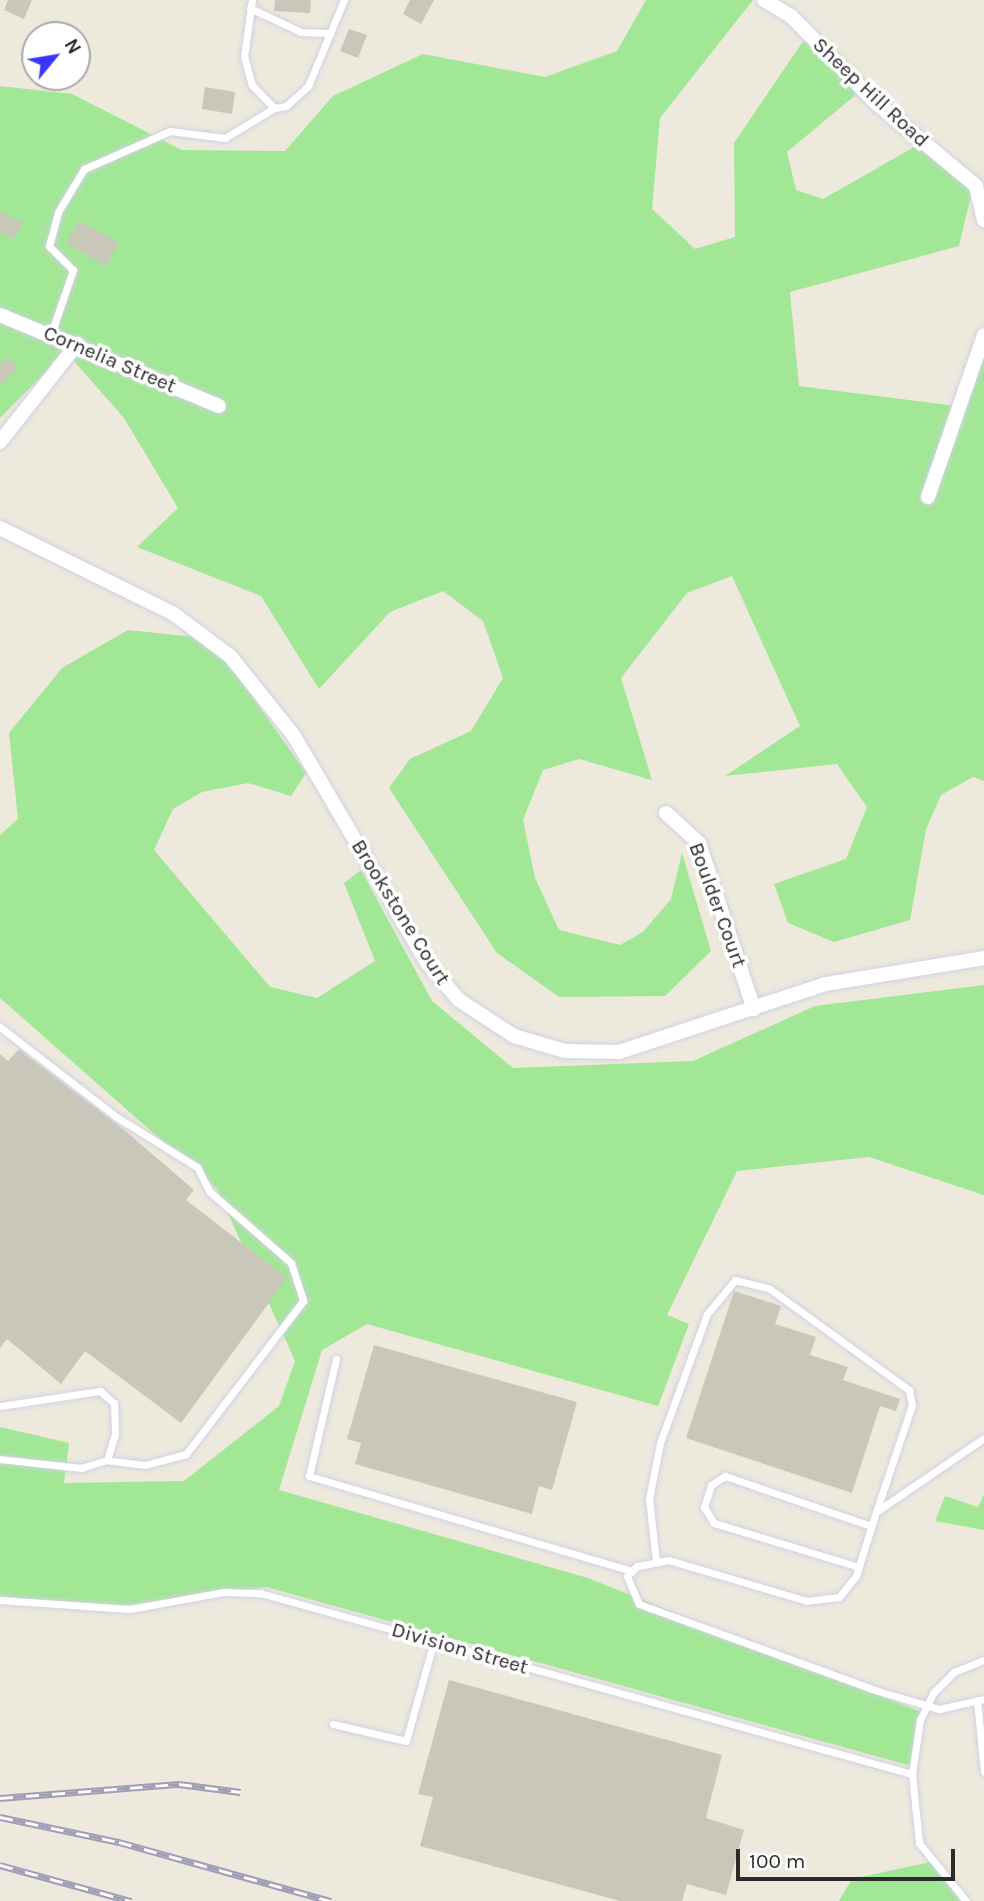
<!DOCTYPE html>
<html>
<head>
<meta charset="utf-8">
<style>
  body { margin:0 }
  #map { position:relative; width:984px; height:1901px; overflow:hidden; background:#ede9dc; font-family:Karla,sans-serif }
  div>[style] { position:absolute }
  .green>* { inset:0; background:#a1e795 }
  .building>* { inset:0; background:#c9c7ba }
  .roads { filter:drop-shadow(0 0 2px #d1d1e4) drop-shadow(0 0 2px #d1d1e4) }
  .lane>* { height:7px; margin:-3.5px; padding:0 3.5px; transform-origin:3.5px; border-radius:3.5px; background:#fff }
  .street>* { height:14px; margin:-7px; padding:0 7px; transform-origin:7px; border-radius:7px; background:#fff }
  .rail>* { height:7px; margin-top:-3.5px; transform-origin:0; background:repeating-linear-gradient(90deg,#fff 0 13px,#9f9eb6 0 26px); box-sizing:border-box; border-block:2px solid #9f9eb6 }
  span { translate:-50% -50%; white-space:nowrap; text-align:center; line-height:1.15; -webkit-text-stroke:7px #fff; paint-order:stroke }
  .street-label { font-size:21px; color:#2b2b2b }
  .north { position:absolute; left:21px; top:21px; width:70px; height:70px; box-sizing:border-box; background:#fff; border:2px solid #aaa; border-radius:50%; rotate:60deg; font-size:19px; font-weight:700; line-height:28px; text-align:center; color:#2b2b2b }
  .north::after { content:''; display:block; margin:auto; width:24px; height:32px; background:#3937ff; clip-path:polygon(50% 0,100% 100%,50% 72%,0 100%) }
  .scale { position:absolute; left:736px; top:1849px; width:219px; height:32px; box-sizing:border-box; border:4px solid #2b2b2b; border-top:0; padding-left:9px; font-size:21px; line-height:24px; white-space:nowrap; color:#2b2b2b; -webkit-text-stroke:5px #fff; paint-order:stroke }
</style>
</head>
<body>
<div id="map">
  <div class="green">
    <div style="clip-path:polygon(646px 0,753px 0,660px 118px,652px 209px,695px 249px,735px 237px,734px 143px,810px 31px,864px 88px,787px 152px,796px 190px,823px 199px,923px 142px,973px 187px,959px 246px,790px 292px,799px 386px,956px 406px,984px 340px,984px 781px,973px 777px,941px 795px,926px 829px,910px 920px,834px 942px,788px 923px,774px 884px,846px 859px,867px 807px,837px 764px,725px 776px,800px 726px,732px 576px,687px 593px,621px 678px,652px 780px,579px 759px,543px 770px,523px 820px,535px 878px,559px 930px,620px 945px,643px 932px,671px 899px,682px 853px,711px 951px,665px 996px,559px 997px,497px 953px,389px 788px,410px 759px,471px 731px,503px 678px,483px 621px,443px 591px,390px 612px,319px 689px,261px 596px,137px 547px,178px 508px,124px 418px,66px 352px,0 418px,0 86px,72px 94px,182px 150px,285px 151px,333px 96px,423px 54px,545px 77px,617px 51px)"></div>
    <div style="clip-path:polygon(128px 630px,194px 637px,226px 659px,306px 773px,291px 796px,248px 783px,202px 792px,173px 809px,154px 850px,270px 987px,317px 998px,375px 961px,344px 883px,361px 870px,432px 1001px,513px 1068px,693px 1061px,815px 1006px,984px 985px,984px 1195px,869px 1157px,737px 1171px,667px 1315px,689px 1324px,658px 1406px,367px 1324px,322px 1350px,279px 1490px,588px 1578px,921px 1712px,915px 1767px,266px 1587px,87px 1610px,0 1603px,0 1427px,69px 1443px,64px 1483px,184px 1481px,279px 1406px,295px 1361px,217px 1189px,0 998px,0 835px,18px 819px,9px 733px,62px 668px)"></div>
    <div style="clip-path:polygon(984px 1494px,984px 1530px,935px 1521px,945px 1496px,978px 1507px)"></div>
    <div style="clip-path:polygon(930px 1862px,965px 1901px,839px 1901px,852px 1879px)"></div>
  </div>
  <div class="building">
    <div style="clip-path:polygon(8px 0,32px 0,24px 19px,4px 10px)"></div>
    <div style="clip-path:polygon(275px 0,311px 0,310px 13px,274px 11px)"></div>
    <div style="clip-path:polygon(410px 0,434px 0,421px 24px,403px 14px)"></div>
    <div style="clip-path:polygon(349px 29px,367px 35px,358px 58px,340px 51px)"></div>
    <div style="clip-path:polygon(205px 87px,235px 92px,232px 114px,202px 109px)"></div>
    <div style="clip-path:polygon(0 211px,23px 223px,14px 239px,0 232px)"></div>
    <div style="clip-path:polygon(79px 221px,119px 243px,106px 266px,66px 243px)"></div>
    <div style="clip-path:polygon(7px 357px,18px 368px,0 385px,0 363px)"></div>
    <div style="clip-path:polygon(19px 1049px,122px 1128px,194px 1190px,186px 1200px,287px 1278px,181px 1423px,85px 1351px,61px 1384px,7px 1339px,0 1348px,0 1054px,8px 1061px)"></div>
    <div style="clip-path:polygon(734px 1291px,781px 1306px,775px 1324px,816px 1337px,810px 1355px,848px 1367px,843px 1380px,900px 1399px,896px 1411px,880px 1406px,852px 1493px,686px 1438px)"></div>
    <div style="clip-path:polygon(374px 1345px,577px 1402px,552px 1490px,539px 1486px,532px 1514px,355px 1464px,361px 1443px,347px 1439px)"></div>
    <div style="clip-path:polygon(449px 1680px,722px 1755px,706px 1818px,744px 1830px,726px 1895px,687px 1884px,682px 1901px,620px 1901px,420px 1846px,433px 1797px,418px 1794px)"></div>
  </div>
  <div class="roads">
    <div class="lane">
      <div style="left:252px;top:0;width:57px;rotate:98.1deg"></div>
      <div style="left:244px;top:56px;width:30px;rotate:75deg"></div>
      <div style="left:252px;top:85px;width:32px;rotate:46deg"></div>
      <div style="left:274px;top:108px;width:12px;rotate:-9deg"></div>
      <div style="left:286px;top:106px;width:30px;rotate:-42deg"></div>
      <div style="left:308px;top:86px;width:93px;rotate:-67.3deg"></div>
      <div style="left:250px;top:8px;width:56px;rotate:25.2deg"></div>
      <div style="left:301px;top:32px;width:26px;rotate:2deg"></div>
      <div style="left:51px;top:334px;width:68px;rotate:-71deg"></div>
      <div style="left:73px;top:270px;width:34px;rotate:-135deg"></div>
      <div style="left:49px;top:246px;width:35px;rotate:-75deg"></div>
      <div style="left:58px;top:212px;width:50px;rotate:-58.8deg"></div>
      <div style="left:84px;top:169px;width:94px;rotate:-23.8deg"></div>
      <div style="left:170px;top:131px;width:55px;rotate:7.3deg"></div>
      <div style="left:225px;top:138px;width:57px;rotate:-31.5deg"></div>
      <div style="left:0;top:1027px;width:145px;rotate:37.7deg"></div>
      <div style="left:115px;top:1116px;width:97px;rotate:31.9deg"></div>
      <div style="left:197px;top:1167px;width:28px;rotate:63deg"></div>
      <div style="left:210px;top:1192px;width:108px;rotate:41.2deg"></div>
      <div style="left:291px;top:1263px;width:40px;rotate:72deg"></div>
      <div style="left:303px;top:1301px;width:193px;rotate:127.4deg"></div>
      <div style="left:186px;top:1454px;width:42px;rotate:165deg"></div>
      <div style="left:145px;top:1465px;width:38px;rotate:-173deg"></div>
      <div style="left:107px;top:1460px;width:27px;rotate:163deg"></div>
      <div style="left:81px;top:1468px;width:81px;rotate:-173.7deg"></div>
      <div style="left:336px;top:1359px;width:120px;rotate:103deg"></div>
      <div style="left:309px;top:1476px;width:337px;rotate:16.4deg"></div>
      <div style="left:0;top:1406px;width:101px;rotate:-8.5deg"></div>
      <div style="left:100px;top:1391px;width:18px;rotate:41deg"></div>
      <div style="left:114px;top:1403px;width:31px;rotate:88deg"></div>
      <div style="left:115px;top:1434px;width:27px;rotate:107deg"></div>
      <div style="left:984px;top:1438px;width:131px;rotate:145.6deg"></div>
      <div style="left:876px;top:1512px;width:67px;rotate:107.4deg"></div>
      <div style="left:856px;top:1576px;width:27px;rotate:129deg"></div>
      <div style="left:839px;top:1597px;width:32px;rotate:173deg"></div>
      <div style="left:807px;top:1601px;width:144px;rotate:-163.5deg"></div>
      <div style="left:669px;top:1560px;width:33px;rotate:169deg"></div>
      <div style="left:637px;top:1566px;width:14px;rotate:135deg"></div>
      <div style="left:627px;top:1576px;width:30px;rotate:67deg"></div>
      <div style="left:639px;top:1604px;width:254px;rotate:20deg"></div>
      <div style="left:878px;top:1691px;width:64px;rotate:16.4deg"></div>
      <div style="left:939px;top:1709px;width:46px;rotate:-12.5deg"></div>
      <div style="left:656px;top:1561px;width:62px;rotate:-96.4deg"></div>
      <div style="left:649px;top:1499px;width:57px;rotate:-78.9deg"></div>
      <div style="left:660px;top:1443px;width:137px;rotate:-70deg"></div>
      <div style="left:707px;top:1314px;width:44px;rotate:-50.5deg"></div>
      <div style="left:735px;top:1280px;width:36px;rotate:14deg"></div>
      <div style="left:770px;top:1289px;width:172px;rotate:36deg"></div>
      <div style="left:909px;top:1390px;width:15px;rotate:79deg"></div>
      <div style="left:912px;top:1405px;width:110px;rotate:108.6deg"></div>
      <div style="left:859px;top:1567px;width:152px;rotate:-163.1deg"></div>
      <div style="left:714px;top:1523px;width:19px;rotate:-122deg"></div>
      <div style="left:704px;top:1507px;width:23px;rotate:-72deg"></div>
      <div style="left:711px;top:1485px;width:17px;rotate:-33deg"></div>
      <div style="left:725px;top:1476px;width:154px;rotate:18.9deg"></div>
      <div style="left:0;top:1600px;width:130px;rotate:4deg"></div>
      <div style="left:130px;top:1609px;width:96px;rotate:-10.3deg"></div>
      <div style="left:224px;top:1592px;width:36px;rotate:2deg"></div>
      <div style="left:260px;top:1593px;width:677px;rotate:15.52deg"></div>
      <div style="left:977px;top:1700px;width:72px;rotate:84.4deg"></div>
      <div style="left:333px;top:1724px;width:75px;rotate:13.1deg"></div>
      <div style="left:406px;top:1741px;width:104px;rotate:-74.4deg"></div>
      <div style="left:966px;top:1901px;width:75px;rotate:-129deg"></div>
      <div style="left:919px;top:1843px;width:69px;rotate:-95.8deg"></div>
      <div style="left:912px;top:1774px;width:55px;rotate:-81.6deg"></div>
      <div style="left:920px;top:1720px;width:30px;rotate:-64deg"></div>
      <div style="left:933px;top:1693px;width:30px;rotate:-45deg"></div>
      <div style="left:954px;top:1672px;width:32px;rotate:-22deg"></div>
    </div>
    <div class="street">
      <div style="left:764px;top:0;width:31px;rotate:31deg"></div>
      <div style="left:791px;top:16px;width:120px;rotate:45.7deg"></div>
      <div style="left:875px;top:102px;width:131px;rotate:39.7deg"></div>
      <div style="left:976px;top:186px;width:35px;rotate:77deg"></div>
      <div style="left:0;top:315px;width:237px;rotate:22.6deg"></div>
      <div style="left:0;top:442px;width:125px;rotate:-51.8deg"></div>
      <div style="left:928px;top:497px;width:171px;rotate:-70.9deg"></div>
      <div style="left:0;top:528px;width:194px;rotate:26.3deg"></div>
      <div style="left:174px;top:614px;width:70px;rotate:36.9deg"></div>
      <div style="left:230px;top:656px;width:102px;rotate:51.3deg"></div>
      <div style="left:294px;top:736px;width:264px;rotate:59.6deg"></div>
      <div style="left:428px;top:964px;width:48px;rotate:49.3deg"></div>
      <div style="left:459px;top:1000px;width:66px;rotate:33.2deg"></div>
      <div style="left:514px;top:1036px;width:53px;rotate:16.4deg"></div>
      <div style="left:565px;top:1051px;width:54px;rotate:1.1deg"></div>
      <div style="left:619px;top:1052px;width:218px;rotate:-18.2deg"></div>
      <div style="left:826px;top:984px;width:160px;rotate:-9.3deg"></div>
      <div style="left:666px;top:813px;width:45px;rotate:42.3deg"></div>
      <div style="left:699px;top:843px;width:175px;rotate:71.7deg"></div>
    </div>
  </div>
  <div class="rail">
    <div style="left:0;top:1798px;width:180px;rotate:-4.5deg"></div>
    <div style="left:179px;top:1784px;width:62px;rotate:7.5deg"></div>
    <div style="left:0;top:1817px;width:122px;rotate:11.9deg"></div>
    <div style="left:119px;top:1842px;width:220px;rotate:15.6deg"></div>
    <div style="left:0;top:1865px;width:136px;rotate:15.4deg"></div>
  </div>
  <div class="street-label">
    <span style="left:871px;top:92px;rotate:43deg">Sheep Hill Road</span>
    <span style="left:110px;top:359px;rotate:23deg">Cornelia Street</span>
    <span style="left:718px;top:905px;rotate:70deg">Boulder Court</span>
    <span style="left:401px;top:912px;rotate:58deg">Brookstone Court</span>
    <span style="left:460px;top:1648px;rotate:16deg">Division Street</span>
  </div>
  <div class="north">N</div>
  <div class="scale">100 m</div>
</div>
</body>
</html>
